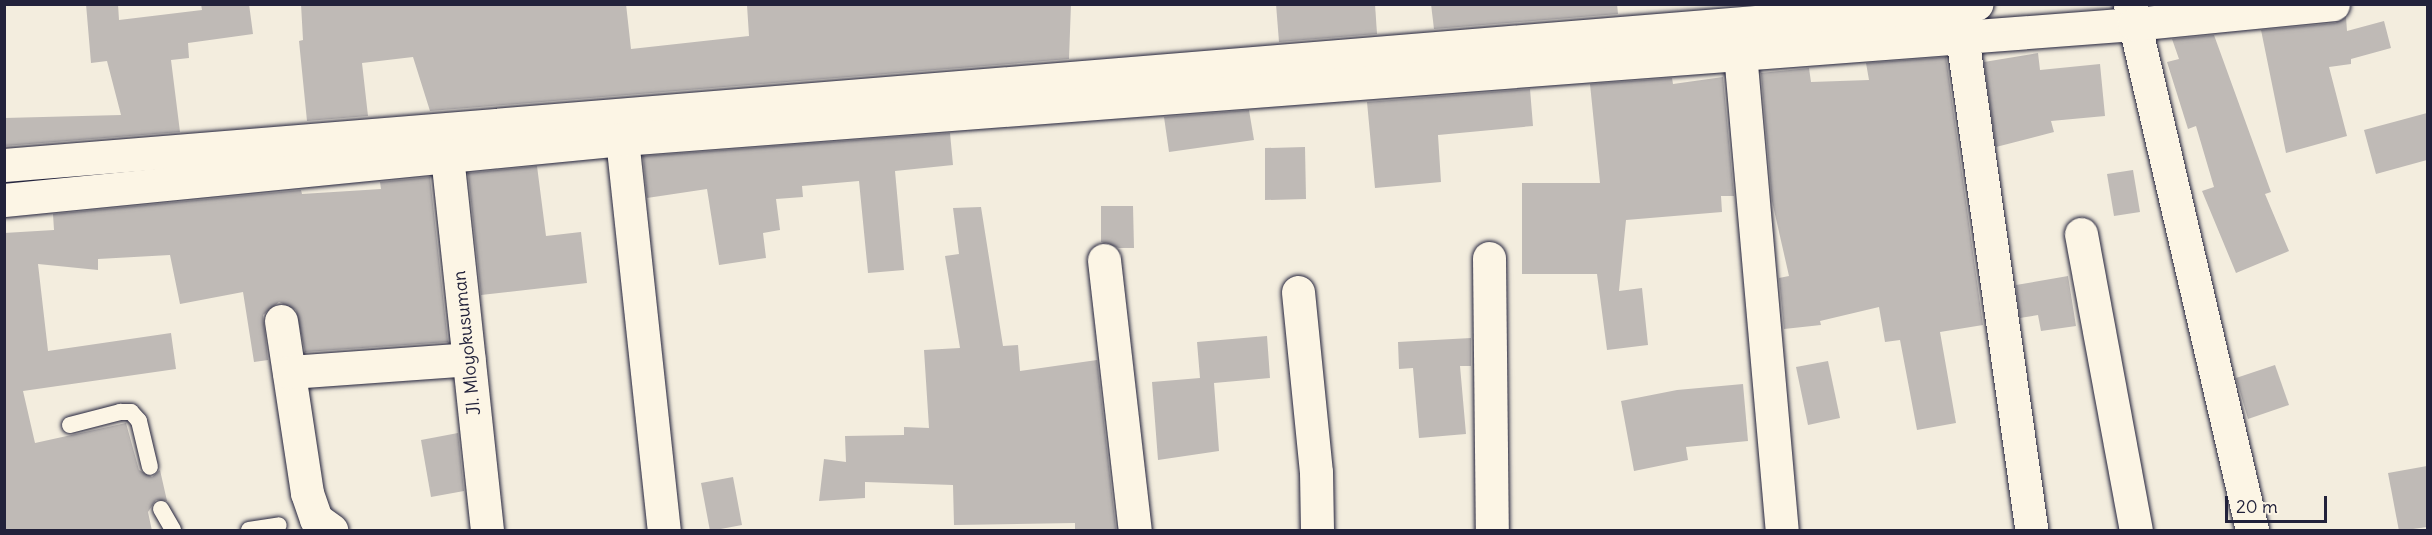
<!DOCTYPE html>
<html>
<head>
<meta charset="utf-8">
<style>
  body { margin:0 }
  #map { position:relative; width:2432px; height:535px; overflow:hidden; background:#f3edde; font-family:Delius,sans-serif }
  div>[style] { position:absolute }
  .building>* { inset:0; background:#bfbab6 }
  .roads { filter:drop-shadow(0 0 2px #22223b) drop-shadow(0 0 2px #22223b) }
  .lane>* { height:16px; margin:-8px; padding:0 8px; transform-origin:8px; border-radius:8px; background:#fcf5e5 }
  .street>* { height:33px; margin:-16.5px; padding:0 16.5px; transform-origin:16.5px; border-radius:16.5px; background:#fcf5e5 }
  span { translate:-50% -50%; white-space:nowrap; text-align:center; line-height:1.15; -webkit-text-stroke:5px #fcf5e5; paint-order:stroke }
  .street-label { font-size:18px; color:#22223b }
  .frame { position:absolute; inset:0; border:6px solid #22223b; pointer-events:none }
  .scale { position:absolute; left:2225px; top:496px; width:102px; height:27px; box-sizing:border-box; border:3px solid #22223b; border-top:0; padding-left:8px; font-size:18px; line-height:21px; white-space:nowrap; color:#22223b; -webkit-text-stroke:4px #fcf5e5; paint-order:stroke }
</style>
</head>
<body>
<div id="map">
  <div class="building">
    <div style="clip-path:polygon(86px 4px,118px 4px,119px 20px,202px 10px,201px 4px,249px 4px,253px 34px,188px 43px,189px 58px,171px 60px,180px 132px,4px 146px,4px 118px,121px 115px,107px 61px,91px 63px)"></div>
    <div style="clip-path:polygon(301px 4px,626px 4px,631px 49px,749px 36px,747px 5px,1071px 4px,1069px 59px,430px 111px,413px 57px,362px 63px,368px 116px,307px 121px,299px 41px,303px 40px)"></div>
    <div style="clip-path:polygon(1276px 4px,1375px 4px,1377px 34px,1279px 42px)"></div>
    <div style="clip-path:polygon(1431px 4px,1617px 4px,1618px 14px,1434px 29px)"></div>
    <div style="clip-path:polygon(2346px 17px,2347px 31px,2384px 21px,2391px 48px,2351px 59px,2351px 64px,2329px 67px,2347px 136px,2286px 153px,2261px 30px,2335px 23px)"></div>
    <div style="clip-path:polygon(2214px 35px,2271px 192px,2265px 194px,2289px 251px,2236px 273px,2202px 191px,2214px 187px,2196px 126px,2188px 129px,2167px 62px,2179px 59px,2172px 39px)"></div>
    <div style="clip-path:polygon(2038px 53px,2040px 70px,2100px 64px,2105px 116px,2051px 121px,2054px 132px,1996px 147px,1984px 62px)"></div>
    <div style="clip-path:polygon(1946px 57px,1983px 325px,1940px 332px,1956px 423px,1917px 430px,1900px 340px,1885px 342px,1879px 307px,1820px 321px,1821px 325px,1784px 329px,1779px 278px,1789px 276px,1772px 201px,1761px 73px,1809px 68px,1811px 82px,1869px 80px,1866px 63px)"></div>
    <div style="clip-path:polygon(1723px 77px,1734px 196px,1721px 196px,1722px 212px,1626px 220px,1619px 291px,1642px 288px,1648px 345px,1607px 350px,1597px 274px,1522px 274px,1522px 183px,1600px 183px,1590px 84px,1672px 78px,1673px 84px)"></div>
    <div style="clip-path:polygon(1530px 89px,1533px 126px,1438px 135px,1441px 182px,1375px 188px,1367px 102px)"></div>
    <div style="clip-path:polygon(1249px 110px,1254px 140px,1169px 152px,1164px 117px)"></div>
    <div style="clip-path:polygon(2427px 113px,2427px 160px,2376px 174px,2364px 130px)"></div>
    <div style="clip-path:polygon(950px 133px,953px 165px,895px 171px,904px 270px,868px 273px,859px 181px,802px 186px,803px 197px,776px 199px,780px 230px,763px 233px,766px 258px,719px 265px,707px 189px,647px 198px,643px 156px)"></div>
    <div style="clip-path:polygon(1305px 147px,1306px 199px,1265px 200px,1265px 148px)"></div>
    <div style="clip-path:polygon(537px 166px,546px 236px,581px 232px,587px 283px,481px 295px,468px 173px)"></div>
    <div style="clip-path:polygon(2133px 170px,2140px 212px,2114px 216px,2107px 174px)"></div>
    <div style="clip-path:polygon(430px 177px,448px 342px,305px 352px,296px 310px,279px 302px,263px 315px,268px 360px,254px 362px,243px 292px,180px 304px,170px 255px,98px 259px,98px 270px,38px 264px,48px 351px,171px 333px,176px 369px,23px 391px,35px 443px,126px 423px,139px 470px,152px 477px,160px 470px,167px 501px,156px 500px,148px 512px,152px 531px,4px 531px,4px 233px,54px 230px,53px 214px,301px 190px,302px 194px,381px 189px,380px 182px)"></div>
    <div style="clip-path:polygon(1101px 206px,1133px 206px,1134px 248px,1119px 248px,1101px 242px)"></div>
    <div style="clip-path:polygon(981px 207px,1003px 346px,1018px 345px,1020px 371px,1097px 360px,1116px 529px,1075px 531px,1075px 523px,954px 525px,953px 485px,865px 482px,865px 498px,819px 501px,824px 459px,846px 462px,845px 436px,904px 435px,904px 427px,929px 428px,924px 350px,960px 348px,945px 256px,959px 254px,953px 208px)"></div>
    <div style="clip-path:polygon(2068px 276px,2076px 326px,2041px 331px,2038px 315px,2020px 318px,2016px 285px)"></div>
    <div style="clip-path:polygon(1267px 336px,1270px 378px,1214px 383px,1219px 451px,1158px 460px,1152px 382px,1200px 378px,1197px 342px)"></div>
    <div style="clip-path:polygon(1471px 338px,1471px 366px,1460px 366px,1466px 434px,1419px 438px,1413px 368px,1399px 369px,1398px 342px)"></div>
    <div style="clip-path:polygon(1828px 361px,1840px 418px,1808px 425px,1796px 367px)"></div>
    <div style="clip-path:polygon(2275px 365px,2289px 405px,2248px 419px,2236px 378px)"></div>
    <div style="clip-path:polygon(1743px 384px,1748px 441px,1686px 447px,1688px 460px,1634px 471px,1621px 401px,1677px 390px)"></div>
    <div style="clip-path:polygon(458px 433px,464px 491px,431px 497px,421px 440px)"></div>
    <div style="clip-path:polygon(2427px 466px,2427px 527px,2399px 531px,2388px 473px)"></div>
    <div style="clip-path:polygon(733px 477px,742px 525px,710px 531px,701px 483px)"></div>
  </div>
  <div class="roads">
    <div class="lane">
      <div style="left:70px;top:425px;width:52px;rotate:-14.6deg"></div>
      <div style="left:120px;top:412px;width:11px"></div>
      <div style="left:131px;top:412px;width:12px;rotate:48deg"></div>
      <div style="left:139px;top:421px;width:47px;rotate:76.6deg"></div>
      <div style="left:161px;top:509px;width:24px;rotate:60deg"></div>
      <div style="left:249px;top:530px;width:30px;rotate:-9deg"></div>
    </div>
    <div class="street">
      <div style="left:2130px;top:4px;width:540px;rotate:76.94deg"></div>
      <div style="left:1962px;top:36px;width:499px;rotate:82deg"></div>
      <div style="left:1740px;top:53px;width:479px;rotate:85deg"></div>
      <div style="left:622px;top:139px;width:393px;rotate:83.9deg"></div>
      <div style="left:447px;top:156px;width:376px;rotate:83.9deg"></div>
      <div style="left:4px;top:165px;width:1979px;rotate:-4.67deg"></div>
      <div style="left:4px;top:200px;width:621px;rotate:-5.64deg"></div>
      <div style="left:622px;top:139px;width:1516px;rotate:-4.35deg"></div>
      <div style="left:2134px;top:24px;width:200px;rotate:-5.7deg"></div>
      <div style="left:2081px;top:234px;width:301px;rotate:79.5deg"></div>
      <div style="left:1489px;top:258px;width:272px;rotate:89.4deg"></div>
      <div style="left:1104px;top:260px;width:272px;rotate:83.5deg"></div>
      <div style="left:1298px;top:292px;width:181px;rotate:84.3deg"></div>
      <div style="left:1316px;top:472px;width:58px;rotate:89deg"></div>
      <div style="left:281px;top:321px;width:174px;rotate:81.4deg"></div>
      <div style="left:307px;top:493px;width:28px;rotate:71deg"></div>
      <div style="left:316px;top:519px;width:19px;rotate:36deg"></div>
      <div style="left:289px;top:372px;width:180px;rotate:-4.1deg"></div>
    </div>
  </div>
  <div class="street-label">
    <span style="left:467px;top:343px;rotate:-96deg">Jl. Mloyokusuman</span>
  </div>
  <div class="frame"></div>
  <div class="scale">20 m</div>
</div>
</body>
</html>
